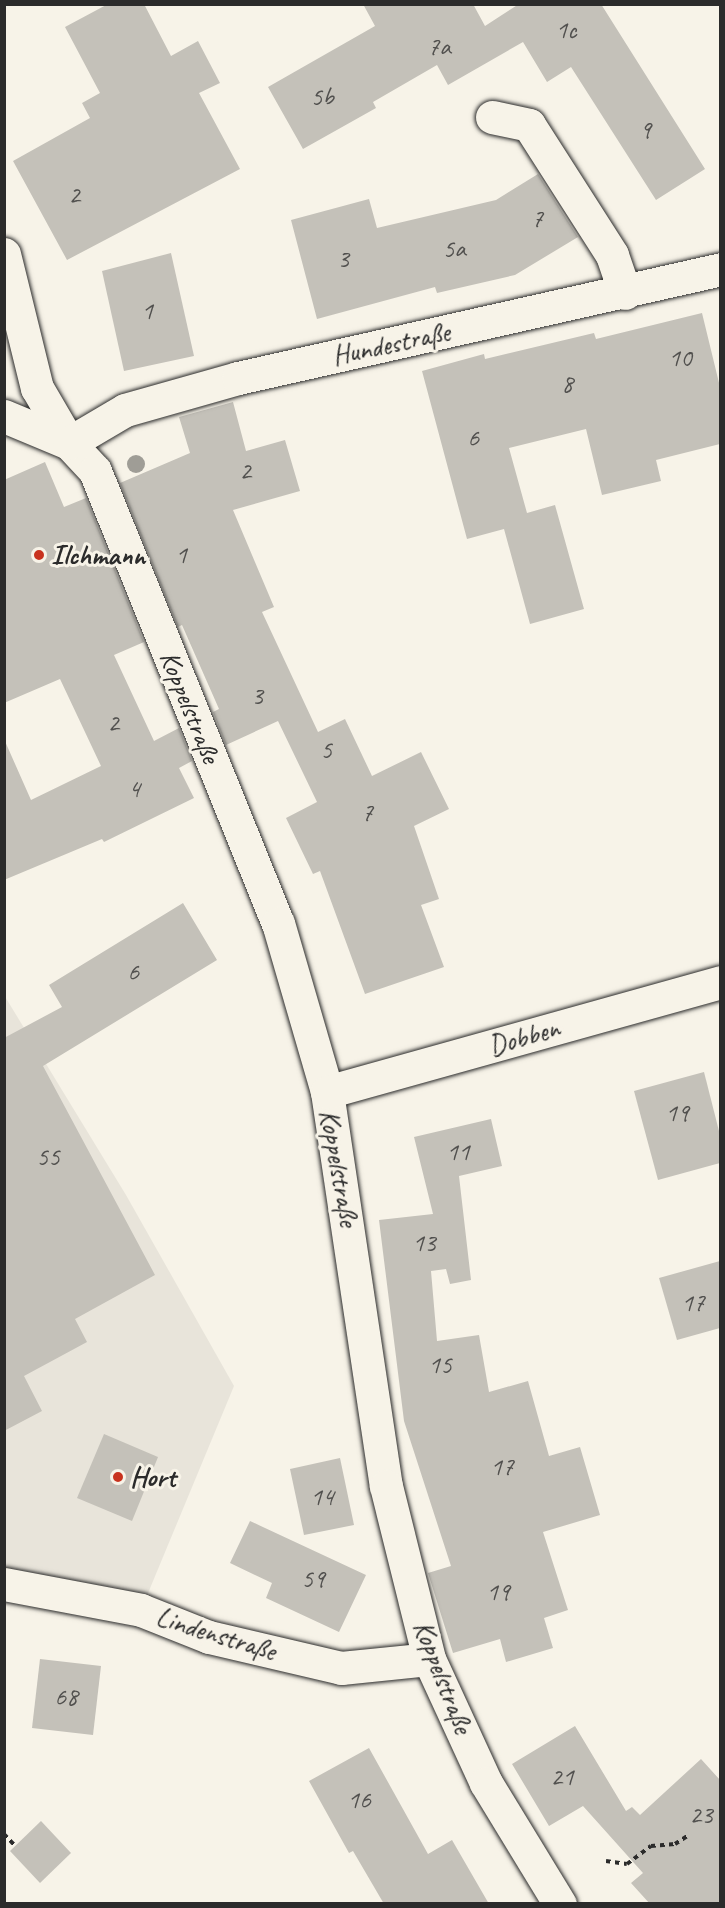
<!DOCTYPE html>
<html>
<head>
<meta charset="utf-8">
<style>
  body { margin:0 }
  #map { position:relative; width:725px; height:1908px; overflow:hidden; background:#f7f3e8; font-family:Caveat,sans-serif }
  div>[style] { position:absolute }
  .built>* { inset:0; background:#e8e4da }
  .building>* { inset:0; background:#c4c1b9 }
  .path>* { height:4px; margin-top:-2px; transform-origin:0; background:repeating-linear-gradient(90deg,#2b2b2b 0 4.5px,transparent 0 9px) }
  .roads { filter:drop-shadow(0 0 2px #2b2b2b) drop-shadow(0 0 2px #2b2b2b) }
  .minor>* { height:33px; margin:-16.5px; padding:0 16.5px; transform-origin:16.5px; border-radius:16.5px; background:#f7f3e8 }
  .trees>* { width:18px; height:18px; margin:-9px; border-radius:50%; background:#9f9d96 }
  .dots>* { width:16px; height:16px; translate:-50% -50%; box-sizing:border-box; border:3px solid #f7f3e8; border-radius:50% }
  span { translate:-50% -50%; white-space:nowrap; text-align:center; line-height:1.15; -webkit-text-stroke:6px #f7f3e8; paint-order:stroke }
  .number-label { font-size:26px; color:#51504e }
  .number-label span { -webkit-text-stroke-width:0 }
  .street-label { font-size:28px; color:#2b2b2b }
  .poi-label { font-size:28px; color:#2b2b2b; font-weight:700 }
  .left { translate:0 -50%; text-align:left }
  .frame { position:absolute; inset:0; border:6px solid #2b2b2b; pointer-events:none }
</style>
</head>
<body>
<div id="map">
  <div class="built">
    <div style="clip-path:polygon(4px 995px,126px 1195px,234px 1386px,141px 1610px,5px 1584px)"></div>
  </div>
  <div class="building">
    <div style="clip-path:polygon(108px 4px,144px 4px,171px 56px,198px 41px,220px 83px,199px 93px,240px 169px,67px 260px,13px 161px,90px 118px,82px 103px,100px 93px,65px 27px)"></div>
    <div style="clip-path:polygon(363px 4px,473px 4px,485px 26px,519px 4px,601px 4px,705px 169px,656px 200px,571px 67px,547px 82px,523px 42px,448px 85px,437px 65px,373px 102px,376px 108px,303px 149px,268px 87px,375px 26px)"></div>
    <div style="clip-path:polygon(538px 174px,578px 237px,515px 275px,437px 293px,435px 287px,317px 319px,291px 220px,369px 199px,377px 228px,496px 200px)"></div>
    <div style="clip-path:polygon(171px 253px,194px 356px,124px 371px,102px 271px)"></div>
    <div style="clip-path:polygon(702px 313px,720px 387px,720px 444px,656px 460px,661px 481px,602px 495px,586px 429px,509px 448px,527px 513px,555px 505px,584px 609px,530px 624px,504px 529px,467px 539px,422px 371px,484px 354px,485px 359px,594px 333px,596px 339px)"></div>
    <div style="clip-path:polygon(233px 402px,246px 451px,285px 440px,300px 491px,233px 510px,274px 607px,262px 612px,318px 732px,345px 719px,372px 776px,421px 752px,449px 809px,414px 826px,439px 899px,421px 905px,444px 967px,365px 994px,320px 871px,313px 874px,286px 818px,317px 802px,278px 721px,226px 745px,213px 712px,219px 709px,182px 625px,178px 627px,120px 483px,190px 453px,179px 417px)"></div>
    <div style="clip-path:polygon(45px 462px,64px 507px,86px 498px,144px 642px,114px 655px,154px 741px,179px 728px,192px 761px,179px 768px,194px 798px,104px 842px,102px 839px,4px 880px,4px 739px,31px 800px,101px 766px,60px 679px,4px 703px,4px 480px)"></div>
    <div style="clip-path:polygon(183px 903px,217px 960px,43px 1066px,155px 1275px,75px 1319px,87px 1342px,24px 1376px,42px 1411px,4px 1431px,4px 1038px,62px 1007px,49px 985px)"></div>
    <div style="clip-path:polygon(704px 1072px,720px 1135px,720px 1163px,658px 1180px,634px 1091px)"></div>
    <div style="clip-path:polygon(491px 1119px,502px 1166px,459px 1176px,471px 1280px,450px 1284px,446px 1269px,431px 1271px,437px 1341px,479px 1335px,489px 1392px,528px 1381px,549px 1456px,580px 1447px,600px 1515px,543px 1532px,568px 1610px,544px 1618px,553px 1648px,506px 1662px,500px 1639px,453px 1653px,428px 1573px,451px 1566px,404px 1421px,379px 1220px,433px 1214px,414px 1137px)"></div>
    <div style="clip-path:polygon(720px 1261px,720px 1328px,677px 1340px,659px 1278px)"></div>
    <div style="clip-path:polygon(104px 1434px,158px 1457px,132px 1521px,77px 1498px)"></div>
    <div style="clip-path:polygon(340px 1458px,354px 1525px,304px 1535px,290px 1469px)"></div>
    <div style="clip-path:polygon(250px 1521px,366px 1575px,339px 1632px,266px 1598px,272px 1583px,230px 1563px)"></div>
    <div style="clip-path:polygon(40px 1659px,101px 1666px,93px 1735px,32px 1728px)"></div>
    <div style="clip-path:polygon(575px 1726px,626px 1811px,632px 1807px,640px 1815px,701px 1759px,720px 1780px,720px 1904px,650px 1904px,631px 1883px,643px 1873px,583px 1806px,549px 1826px,512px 1764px)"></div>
    <div style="clip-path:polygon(369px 1748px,428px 1854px,452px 1840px,489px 1904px,384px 1904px,353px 1851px,349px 1853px,309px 1781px)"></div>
    <div style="clip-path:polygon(41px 1821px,71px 1853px,40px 1883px,10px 1851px)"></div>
  </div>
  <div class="path">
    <div style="left:4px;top:1834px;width:16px;rotate:47deg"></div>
    <div style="left:606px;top:1861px;width:21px;rotate:8deg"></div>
    <div style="left:627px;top:1864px;width:30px;rotate:-37deg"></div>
    <div style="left:651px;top:1846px;width:24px;rotate:-5deg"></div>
    <div style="left:675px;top:1844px;width:17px;rotate:-33deg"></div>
  </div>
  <div class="roads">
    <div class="minor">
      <div style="left:492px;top:117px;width:38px;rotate:12deg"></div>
      <div style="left:529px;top:125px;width:154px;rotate:57.4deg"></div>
      <div style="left:612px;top:255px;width:40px;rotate:71.1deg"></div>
      <div style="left:4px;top:254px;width:138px;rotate:76.2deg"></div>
      <div style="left:37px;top:388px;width:64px;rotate:59.8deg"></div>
      <div style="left:69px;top:443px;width:38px;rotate:47deg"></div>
      <div style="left:95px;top:471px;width:488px;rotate:68deg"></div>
      <div style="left:278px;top:923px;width:176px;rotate:73.8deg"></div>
      <div style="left:327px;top:1092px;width:398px;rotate:81.5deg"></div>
      <div style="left:386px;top:1486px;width:178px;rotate:76deg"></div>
      <div style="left:429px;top:1659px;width:136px;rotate:65.3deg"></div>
      <div style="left:486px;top:1783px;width:142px;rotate:58.6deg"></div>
      <div style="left:4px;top:416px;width:70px;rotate:22.6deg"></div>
      <div style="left:69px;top:443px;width:65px;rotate:-30.5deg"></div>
      <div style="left:125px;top:410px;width:117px;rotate:-15.8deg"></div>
      <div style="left:238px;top:378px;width:494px;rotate:-12.7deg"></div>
      <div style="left:327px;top:1092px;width:408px;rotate:-15.6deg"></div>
      <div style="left:4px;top:1584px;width:139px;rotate:10.7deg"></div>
      <div style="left:141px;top:1610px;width:73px;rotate:21.7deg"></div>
      <div style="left:209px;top:1637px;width:136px;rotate:13.2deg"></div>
      <div style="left:341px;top:1668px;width:88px;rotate:-5.8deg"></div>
    </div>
  </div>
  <div class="trees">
    <div style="left:136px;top:464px"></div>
  </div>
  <div class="dots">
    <div style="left:39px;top:555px;background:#c8321e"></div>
    <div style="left:118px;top:1477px;background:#c8321e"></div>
  </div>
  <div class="number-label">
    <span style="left:566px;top:30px">1c</span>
    <span style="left:439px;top:47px">7a</span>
    <span style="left:322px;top:97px">5b</span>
    <span style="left:645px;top:130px">9</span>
    <span style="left:74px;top:195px">2</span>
    <span style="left:537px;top:219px">7</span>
    <span style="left:454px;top:249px">5a</span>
    <span style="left:343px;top:259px">3</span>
    <span style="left:147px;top:311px">1</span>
    <span style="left:680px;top:358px">10</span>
    <span style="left:567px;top:384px">8</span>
    <span style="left:473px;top:438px">6</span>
    <span style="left:245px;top:471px">2</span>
    <span style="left:181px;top:555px">1</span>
    <span style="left:257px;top:696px">3</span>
    <span style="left:113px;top:723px">2</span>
    <span style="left:326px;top:750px">5</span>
    <span style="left:134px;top:789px">4</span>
    <span style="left:367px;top:813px">7</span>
    <span style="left:133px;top:972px">6</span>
    <span style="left:677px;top:1113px">19</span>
    <span style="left:458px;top:1152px">11</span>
    <span style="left:48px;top:1157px">55</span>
    <span style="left:424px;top:1243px">13</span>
    <span style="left:693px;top:1303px">17</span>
    <span style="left:440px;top:1365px">15</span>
    <span style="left:502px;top:1467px">17</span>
    <span style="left:322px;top:1497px">14</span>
    <span style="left:313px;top:1579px">59</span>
    <span style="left:498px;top:1592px">19</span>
    <span style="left:66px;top:1697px">68</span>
    <span style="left:562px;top:1777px">21</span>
    <span style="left:359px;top:1800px">16</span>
    <span style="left:701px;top:1815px">23</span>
  </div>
  <div class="street-label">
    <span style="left:391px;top:344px;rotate:-12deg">Hundestraße</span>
    <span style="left:190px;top:707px;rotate:68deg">Koppelstraße</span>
    <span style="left:524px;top:1037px;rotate:-16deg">Dobben</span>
    <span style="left:339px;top:1168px;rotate:80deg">Koppelstraße</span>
    <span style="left:216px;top:1634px;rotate:17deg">Lindenstraße</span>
    <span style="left:443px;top:1677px;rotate:69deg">Koppelstraße</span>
  </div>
  <div class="poi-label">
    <span class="left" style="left:51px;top:555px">Ilchmann</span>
    <span class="left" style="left:130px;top:1477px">Hort</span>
  </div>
  <div class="frame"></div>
</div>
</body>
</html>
